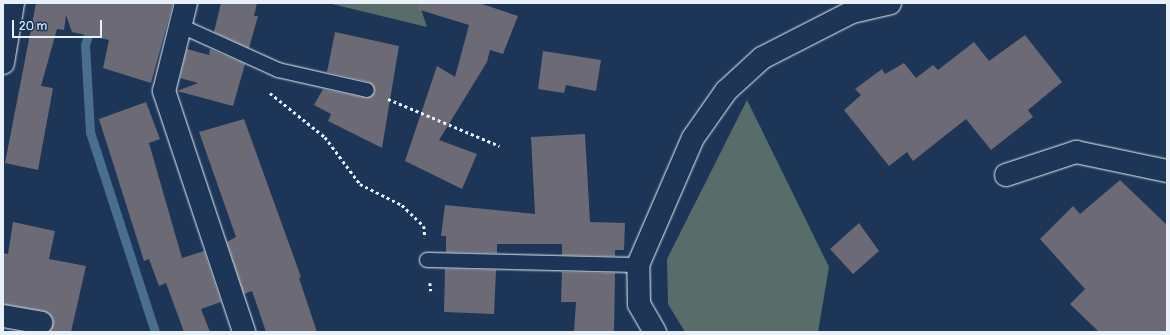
<!DOCTYPE html>
<html>
<head>
<meta charset="utf-8">
<style>
  body { margin:0 }
  #map { position:relative; width:1170px; height:335px; overflow:hidden; background:#1d3557; font-family:Pangolin,sans-serif }
  div>[style] { position:absolute }
  .green>* { inset:0; background:#586d69 }
  .stream>* { height:9px; margin:-4.5px; padding:0 4.5px; transform-origin:4.5px; border-radius:4.5px; background:#486f90 }
  .building>* { inset:0; background:#6b6a75 }
  .path>* { height:2.5px; margin-top:-1.25px; transform-origin:0; background:repeating-linear-gradient(90deg,#e8f1f8 0 3px,transparent 0 6px) }
  .roads { filter:drop-shadow(0 0 1px #e8f1f8) drop-shadow(0 0 1px #e8f1f8) }
  .lane>* { height:14px; margin:-7px; padding:0 7px; transform-origin:7px; border-radius:7px; background:#1d3557 }
  .street>* { height:22px; margin:-11px; padding:0 11px; transform-origin:11px; border-radius:11px; background:#1d3557 }
  span { translate:-50% -50%; white-space:nowrap; text-align:center; line-height:1.15; -webkit-text-stroke:4px #1d3557; paint-order:stroke }
  .frame { position:absolute; inset:0; border:4px solid #e8f1f8; pointer-events:none }
  .scale { position:absolute; left:12px; top:20px; width:90px; height:18px; box-sizing:border-box; border:2px solid #e8f1f8; border-top:0; padding-left:5px; font-size:12px; line-height:14px; white-space:nowrap; color:#e8f1f8; -webkit-text-stroke:3px #1d3557; paint-order:stroke }
</style>
</head>
<body>
<div id="map">
  <div class="green">
    <div style="clip-path:polygon(332px 3px,419px 3px,427px 27px,332px 4px)"></div>
    <div style="clip-path:polygon(747px 100px,829px 267px,818px 332px,685px 332px,668px 304px,667px 259px)"></div>
  </div>
  <div class="stream">
    <div style="left:98px;top:3px;width:44px;rotate:107.2deg"></div>
    <div style="left:85px;top:45px;width:87px;rotate:86.7deg"></div>
    <div style="left:90px;top:132px;width:210px;rotate:72deg"></div>
  </div>
  <div class="building">
    <div style="clip-path:polygon(36px 3px,173px 3px,151px 83px,103px 68px,109px 40px,72px 32px,66px 15px,64px 30px,57px 29px,41px 86px,53px 88px,38px 170px,5px 163px)"></div>
    <div style="clip-path:polygon(221px 3px,257px 3px,254px 16px,258px 16px,249px 48px,214px 32px)"></div>
    <div style="clip-path:polygon(418px 3px,479px 3px,518px 16px,503px 54px,490px 50px,487px 62px,439px 140px,477px 154px,462px 189px,405px 161px,437px 66px,455px 77px,469px 25px,417px 9px)"></div>
    <div style="clip-path:polygon(335px 32px,399px 46px,382px 148px,328px 121px,331px 114px,314px 105px,323px 89px,366px 98px,375px 92px,369px 82px,327px 72px)"></div>
    <div style="clip-path:polygon(1025px 35px,1062px 82px,1028px 110px,1033px 117px,991px 150px,966px 119px,913px 161px,907px 152px,889px 166px,844px 110px,861px 95px,855px 89px,882px 69px,885px 74px,904px 63px,916px 78px,933px 65px,938px 70px,974px 42px,989px 61px)"></div>
    <div style="clip-path:polygon(187px 49px,209px 55px,210px 49px,245px 64px,233px 106px,177px 91px,198px 83px,180px 78px)"></div>
    <div style="clip-path:polygon(543px 51px,601px 60px,596px 91px,566px 85px,564px 93px,538px 89px)"></div>
    <div style="clip-path:polygon(146px 102px,160px 139px,149px 143px,182px 258px,204px 251px,221px 302px,201px 309px,210px 332px,184px 332px,166px 283px,159px 286px,149px 259px,144px 261px,99px 119px)"></div>
    <div style="clip-path:polygon(244px 119px,301px 277px,299px 278px,317px 332px,266px 332px,252px 291px,244px 294px,227px 242px,236px 237px,199px 132px)"></div>
    <div style="clip-path:polygon(585px 134px,590px 222px,625px 223px,624px 250px,615px 250px,615px 256px,562px 255px,562px 244px,497px 244px,497px 253px,446px 252px,446px 236px,441px 236px,445px 205px,535px 214px,531px 137px)"></div>
    <div style="clip-path:polygon(1120px 180px,1167px 225px,1167px 332px,1099px 332px,1070px 304px,1085px 289px,1040px 239px,1073px 206px,1080px 214px)"></div>
    <div style="clip-path:polygon(13px 222px,55px 231px,49px 259px,86px 266px,71px 332px,49px 332px,53px 319px,44px 311px,3px 304px,3px 253px,8px 254px)"></div>
    <div style="clip-path:polygon(859px 223px,879px 251px,853px 274px,830px 249px)"></div>
    <div style="clip-path:polygon(445px 269px,496px 270px,494px 314px,444px 312px)"></div>
    <div style="clip-path:polygon(562px 272px,615px 273px,614px 332px,574px 332px,576px 302px,561px 302px)"></div>
  </div>
  <div class="path">
    <div style="left:270px;top:93px;width:70px;rotate:38.7deg"></div>
    <div style="left:325px;top:137px;width:59px;rotate:53.3deg"></div>
    <div style="left:360px;top:184px;width:47px;rotate:26.6deg"></div>
    <div style="left:402px;top:205px;width:30px;rotate:44deg"></div>
    <div style="left:424px;top:226px;width:12px;rotate:85deg"></div>
    <div style="left:388px;top:99px;width:121px;rotate:22.8deg"></div>
    <div style="left:430px;top:283px;width:8px;rotate:83deg"></div>
  </div>
  <div class="roads">
    <div class="lane">
      <div style="left:181px;top:26px;width:107px;rotate:24.4deg"></div>
      <div style="left:278px;top:70px;width:91px;rotate:12.7deg"></div>
      <div style="left:427px;top:260px;width:211px;rotate:1.4deg"></div>
    </div>
    <div class="street">
      <div style="left:186px;top:3px;width:91px;rotate:104deg"></div>
      <div style="left:164px;top:91px;width:254px;rotate:71.6deg"></div>
      <div style="left:3px;top:63px;width:61px;rotate:-80.5deg"></div>
      <div style="left:1006px;top:175px;width:74px;rotate:-18.2deg"></div>
      <div style="left:1076px;top:152px;width:93px;rotate:11.8deg"></div>
      <div style="left:3px;top:316px;width:39px;rotate:10deg"></div>
      <div style="left:655px;top:332px;width:32px;rotate:-120deg"></div>
      <div style="left:639px;top:304px;width:39px;rotate:-91deg"></div>
      <div style="left:638px;top:265px;width:138px;rotate:-66.6deg"></div>
      <div style="left:693px;top:138px;width:57px;rotate:-54.9deg"></div>
      <div style="left:726px;top:91px;width:49px;rotate:-42.5deg"></div>
      <div style="left:762px;top:58px;width:101px;rotate:-27.1deg"></div>
      <div style="left:852px;top:12px;width:39px;rotate:-13deg"></div>
    </div>
  </div>
  <div class="frame"></div>
  <div class="scale">20 m</div>
</div>
</body>
</html>
